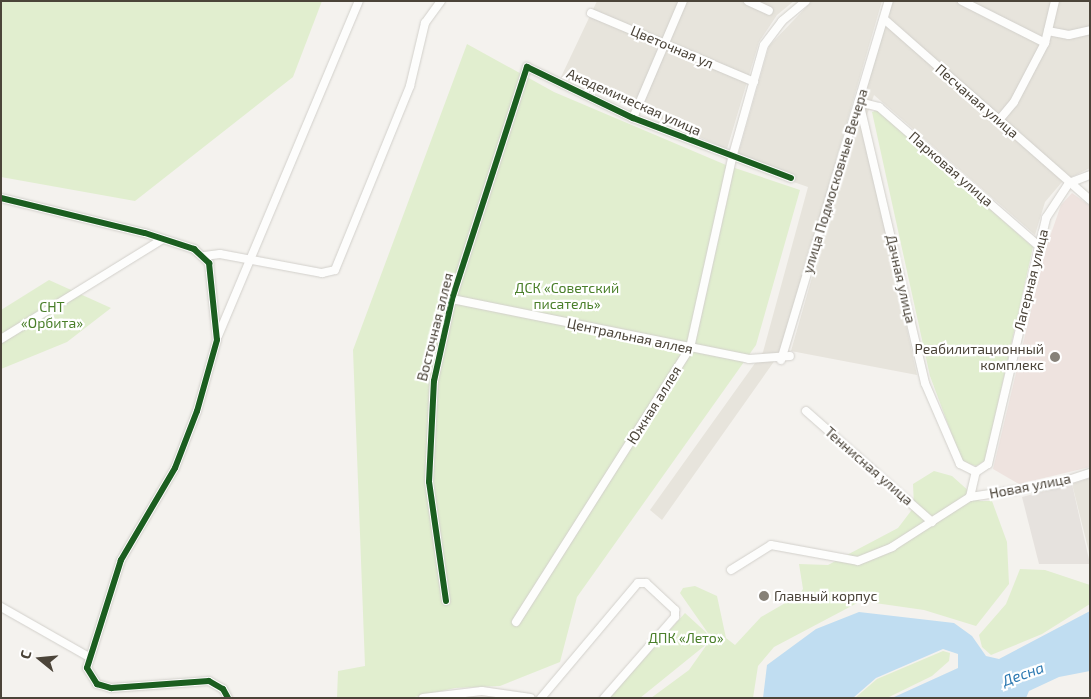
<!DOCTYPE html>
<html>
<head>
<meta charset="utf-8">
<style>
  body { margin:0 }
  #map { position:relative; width:1091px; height:699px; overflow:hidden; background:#f4f2ee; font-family:"Exo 2",sans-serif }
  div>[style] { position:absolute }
  .residential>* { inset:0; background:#e7e4dc }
  .industrial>* { inset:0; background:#e6e2de }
  .medical>* { inset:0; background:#eee3df }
  .green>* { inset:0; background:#e1eecf }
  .water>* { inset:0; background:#c0ddf1 }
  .roads { filter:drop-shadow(0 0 1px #d2d0cb) drop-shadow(0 0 1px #d2d0cb) }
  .minor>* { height:8px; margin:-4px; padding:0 4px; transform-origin:4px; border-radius:4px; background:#fdfdfc }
  .cycleway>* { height:6px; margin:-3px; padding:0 3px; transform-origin:3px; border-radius:3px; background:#1b5e20 }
  .dots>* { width:14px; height:14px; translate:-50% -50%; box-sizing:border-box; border:2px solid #fff; border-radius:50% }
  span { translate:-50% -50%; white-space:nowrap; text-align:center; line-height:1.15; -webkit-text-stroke:4.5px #fff; paint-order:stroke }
  .street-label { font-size:14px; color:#4b4439 }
  .park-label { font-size:14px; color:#4a7f2a }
  .poi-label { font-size:14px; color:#4b4439 }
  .right { translate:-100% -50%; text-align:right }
  .left { translate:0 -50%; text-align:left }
  .water-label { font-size:15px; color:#2e7ab2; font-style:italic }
  .frame { position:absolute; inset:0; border:2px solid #4b4439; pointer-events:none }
  .north { position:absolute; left:15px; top:634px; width:50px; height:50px; -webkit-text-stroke:4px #fff; paint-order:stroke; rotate:287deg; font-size:14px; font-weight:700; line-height:20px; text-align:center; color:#4b4439 }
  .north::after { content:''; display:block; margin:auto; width:18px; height:22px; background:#4b4439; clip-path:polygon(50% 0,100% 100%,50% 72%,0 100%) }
</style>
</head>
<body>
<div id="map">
  <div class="residential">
    <div style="clip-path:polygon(597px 1px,794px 1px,777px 15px,759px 42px,727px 149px,561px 77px)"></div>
    <div style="clip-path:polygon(812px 1px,882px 1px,780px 353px,662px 520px,650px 510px,763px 352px,808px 187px,736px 162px,769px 46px)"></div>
    <div style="clip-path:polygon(891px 1px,1090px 1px,1090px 168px,1062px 182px,1045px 202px,1035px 235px,874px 95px,863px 126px,917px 375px,791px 351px)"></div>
    <div style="clip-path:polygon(1090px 478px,1090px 556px,1072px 484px)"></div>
  </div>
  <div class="industrial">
    <div style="clip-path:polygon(1072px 484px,1090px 564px,1039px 564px,1022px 497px)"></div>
  </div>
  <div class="medical">
    <div style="clip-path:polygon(1072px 193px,1090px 206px,1090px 467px,1019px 484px,993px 469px,1046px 248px,1061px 205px)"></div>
  </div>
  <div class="green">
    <div style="clip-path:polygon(1px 1px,322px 1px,293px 77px,135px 201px,1px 177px)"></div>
    <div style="clip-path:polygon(467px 44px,554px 92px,726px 165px,800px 190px,756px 345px,577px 597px,560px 662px,500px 686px,455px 688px,410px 698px,337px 698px,338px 671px,365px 666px,353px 350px)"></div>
    <div style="clip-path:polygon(878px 110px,1033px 247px,985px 461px,976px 466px,962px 462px,930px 376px,872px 112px)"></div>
    <div style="clip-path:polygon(49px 280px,111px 308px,67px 342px,1px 369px,1px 310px)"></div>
    <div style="clip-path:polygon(934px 471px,952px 476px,980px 501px,992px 501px,1007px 542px,1009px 584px,976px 626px,924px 610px,861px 601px,774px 647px,758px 666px,753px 698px,651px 698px,689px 670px,708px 643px,640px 698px,609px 698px,685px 613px,710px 636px,680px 593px,683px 588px,695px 586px,717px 596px,726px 638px,735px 645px,761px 617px,799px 595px,803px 589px,799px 564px,828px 565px,898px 528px,914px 507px,913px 484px)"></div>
    <div style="clip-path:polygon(1020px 569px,1045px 570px,1090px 585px,1090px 604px,1042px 634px,991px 655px,982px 647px,979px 635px,1006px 604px)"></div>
    <div style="clip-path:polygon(943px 651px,950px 653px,949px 661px,932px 676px,887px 698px,855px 698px,877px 679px)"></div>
  </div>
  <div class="water">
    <div style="clip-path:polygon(1090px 611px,1090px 671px,1059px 677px,1029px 691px,1026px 698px,892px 698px,958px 668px,958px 654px,943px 649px,876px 678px,853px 698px,763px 698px,767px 665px,816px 629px,859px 612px,954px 623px,972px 636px,986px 656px,999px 659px)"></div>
  </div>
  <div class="roads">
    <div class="minor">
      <div style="left:748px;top:1px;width:23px;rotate:25deg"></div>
      <div style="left:962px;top:1px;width:93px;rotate:26.8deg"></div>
      <div style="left:591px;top:13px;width:177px;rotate:22.9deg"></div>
      <div style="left:884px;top:19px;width:274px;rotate:41.3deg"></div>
      <div style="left:1048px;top:31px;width:21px;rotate:11deg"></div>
      <div style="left:1069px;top:35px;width:22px;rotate:-13deg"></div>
      <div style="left:633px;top:118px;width:127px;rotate:-66.9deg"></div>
      <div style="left:999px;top:120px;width:23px;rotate:-50deg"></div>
      <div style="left:1014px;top:102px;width:67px;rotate:-62.3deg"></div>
      <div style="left:1045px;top:43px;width:43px;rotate:-76.6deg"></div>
      <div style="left:1px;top:198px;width:148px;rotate:13.7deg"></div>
      <div style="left:145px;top:233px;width:52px;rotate:18.1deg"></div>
      <div style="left:194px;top:249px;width:21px;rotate:43deg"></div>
      <div style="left:209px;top:263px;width:77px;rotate:84.1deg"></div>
      <div style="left:217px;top:340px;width:74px;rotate:105.7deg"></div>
      <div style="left:197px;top:411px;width:61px;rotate:111.1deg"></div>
      <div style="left:175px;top:468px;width:107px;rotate:120.4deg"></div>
      <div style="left:121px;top:560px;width:113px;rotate:107.5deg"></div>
      <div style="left:87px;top:668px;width:19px;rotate:58deg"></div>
      <div style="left:97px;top:684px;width:15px;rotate:16deg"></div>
      <div style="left:111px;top:688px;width:98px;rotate:-4.1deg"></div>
      <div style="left:209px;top:681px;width:16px;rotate:30deg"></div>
      <div style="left:223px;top:689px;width:10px;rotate:61deg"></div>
      <div style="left:204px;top:256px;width:16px;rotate:-7deg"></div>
      <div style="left:220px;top:254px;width:104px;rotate:10.6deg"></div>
      <div style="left:322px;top:273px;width:13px;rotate:-13deg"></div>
      <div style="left:335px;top:270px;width:199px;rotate:-67.8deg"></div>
      <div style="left:410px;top:86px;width:65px;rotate:-76.6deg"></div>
      <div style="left:425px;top:23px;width:27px;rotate:-54deg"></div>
      <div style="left:452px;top:299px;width:303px;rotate:11.4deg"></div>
      <div style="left:749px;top:359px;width:41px;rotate:-4.2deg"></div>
      <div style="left:218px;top:336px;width:363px;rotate:-67.2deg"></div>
      <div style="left:1px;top:339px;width:190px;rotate:-31.7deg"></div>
      <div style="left:781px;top:360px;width:375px;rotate:-73.3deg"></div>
      <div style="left:806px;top:411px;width:168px;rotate:41.4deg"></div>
      <div style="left:976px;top:472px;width:18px;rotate:-153deg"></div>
      <div style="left:960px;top:464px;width:88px;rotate:-113.4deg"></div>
      <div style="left:925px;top:383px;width:289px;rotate:-103.2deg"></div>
      <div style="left:859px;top:102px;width:21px;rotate:14deg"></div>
      <div style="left:879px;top:107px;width:211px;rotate:41deg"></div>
      <div style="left:970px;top:497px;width:26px;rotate:-77deg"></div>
      <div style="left:976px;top:472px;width:14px;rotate:-34deg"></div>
      <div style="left:988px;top:464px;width:253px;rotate:-76.7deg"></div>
      <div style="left:1046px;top:218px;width:42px;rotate:-56.7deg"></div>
      <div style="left:1069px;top:183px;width:22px;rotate:-21deg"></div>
      <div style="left:731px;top:570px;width:47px;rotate:-32deg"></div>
      <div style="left:771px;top:545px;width:88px;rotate:10.4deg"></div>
      <div style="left:858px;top:561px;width:37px;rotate:-22deg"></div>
      <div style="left:892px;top:547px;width:93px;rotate:-32.7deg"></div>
      <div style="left:970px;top:497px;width:87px;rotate:-8.6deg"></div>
      <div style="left:1056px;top:484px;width:36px;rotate:-18deg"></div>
      <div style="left:446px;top:601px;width:120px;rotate:-98.1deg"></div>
      <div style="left:429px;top:482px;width:101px;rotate:-87.2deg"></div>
      <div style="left:434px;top:381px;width:84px;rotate:-77.6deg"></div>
      <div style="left:452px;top:299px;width:244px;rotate:-72.1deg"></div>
      <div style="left:527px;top:67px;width:118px;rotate:25.7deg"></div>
      <div style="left:633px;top:118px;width:169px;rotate:20.8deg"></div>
      <div style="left:1px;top:607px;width:101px;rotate:29.6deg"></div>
      <div style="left:516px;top:622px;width:325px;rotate:-57.6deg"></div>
      <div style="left:690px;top:348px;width:195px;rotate:-77.5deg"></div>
      <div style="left:732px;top:158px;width:117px;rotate:-74.2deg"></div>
      <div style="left:764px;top:45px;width:30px;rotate:-53deg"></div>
      <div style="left:782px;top:21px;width:31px;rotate:-40deg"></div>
      <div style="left:423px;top:698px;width:59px;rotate:-6.8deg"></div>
      <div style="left:482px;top:691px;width:49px;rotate:8.1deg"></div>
      <div style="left:541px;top:698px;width:150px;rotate:-49.9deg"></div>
      <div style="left:638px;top:583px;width:8px"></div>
      <div style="left:646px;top:583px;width:40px;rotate:43deg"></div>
      <div style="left:675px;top:610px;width:7px;rotate:90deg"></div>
      <div style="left:675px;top:617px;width:108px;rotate:131.2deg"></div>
    </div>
  </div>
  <div class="cycleway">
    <div style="left:1px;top:198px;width:148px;rotate:13.7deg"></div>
    <div style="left:145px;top:233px;width:52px;rotate:18.1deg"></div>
    <div style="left:194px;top:249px;width:21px;rotate:43deg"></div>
    <div style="left:209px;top:263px;width:77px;rotate:84.1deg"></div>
    <div style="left:217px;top:340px;width:74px;rotate:105.7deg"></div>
    <div style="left:197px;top:411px;width:61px;rotate:111.1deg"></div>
    <div style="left:175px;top:468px;width:107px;rotate:120.4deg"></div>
    <div style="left:121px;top:560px;width:113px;rotate:107.5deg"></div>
    <div style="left:87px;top:668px;width:19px;rotate:58deg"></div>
    <div style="left:97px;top:684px;width:15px;rotate:16deg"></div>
    <div style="left:111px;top:688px;width:98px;rotate:-4.1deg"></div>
    <div style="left:209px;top:681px;width:16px;rotate:30deg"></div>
    <div style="left:223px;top:689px;width:10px;rotate:61deg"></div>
    <div style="left:446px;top:601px;width:120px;rotate:-98.1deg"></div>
    <div style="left:429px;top:482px;width:101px;rotate:-87.2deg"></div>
    <div style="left:434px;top:381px;width:84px;rotate:-77.6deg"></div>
    <div style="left:452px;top:299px;width:244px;rotate:-72.1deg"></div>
    <div style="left:527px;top:67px;width:118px;rotate:25.7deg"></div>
    <div style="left:633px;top:118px;width:169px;rotate:20.8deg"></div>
  </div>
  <div class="dots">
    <div style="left:1055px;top:357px;background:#868178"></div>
    <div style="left:764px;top:596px;background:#868178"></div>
  </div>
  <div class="street-label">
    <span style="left:672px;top:47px;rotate:23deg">Цветочная ул</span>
    <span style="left:977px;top:101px;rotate:41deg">Песчаная улица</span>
    <span style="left:634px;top:102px;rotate:24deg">Академическая улица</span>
    <span style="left:951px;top:169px;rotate:41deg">Парковая улица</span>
    <span style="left:835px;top:181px;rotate:-73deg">улица Подмосковные Вечера</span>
    <span style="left:901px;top:279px;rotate:77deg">Дачная улица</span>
    <span style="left:1031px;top:280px;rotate:-76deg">Лагерная улица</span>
    <span style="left:435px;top:327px;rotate:-76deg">Восточная аллея</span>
    <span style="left:630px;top:336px;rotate:12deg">Центральная аллея</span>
    <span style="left:654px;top:405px;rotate:-58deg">Южная аллея</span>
    <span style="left:869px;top:466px;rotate:41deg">Теннисная улица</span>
    <span style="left:1030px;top:486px;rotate:-11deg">Новая улица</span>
  </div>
  <div class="park-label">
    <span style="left:567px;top:296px">ДСК «Советский<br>писатель»</span>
    <span style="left:52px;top:315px">СНТ<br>«Орбита»</span>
    <span style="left:686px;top:638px">ДПК «Лето»</span>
  </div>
  <div class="poi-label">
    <span class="right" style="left:1044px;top:357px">Реабилитационный<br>комплекс</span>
    <span class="left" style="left:774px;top:596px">Главный корпус</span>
  </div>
  <div class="water-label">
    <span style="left:1023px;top:674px;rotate:-20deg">Десна</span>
  </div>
  <div class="frame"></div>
  <div class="north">С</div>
</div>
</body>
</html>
